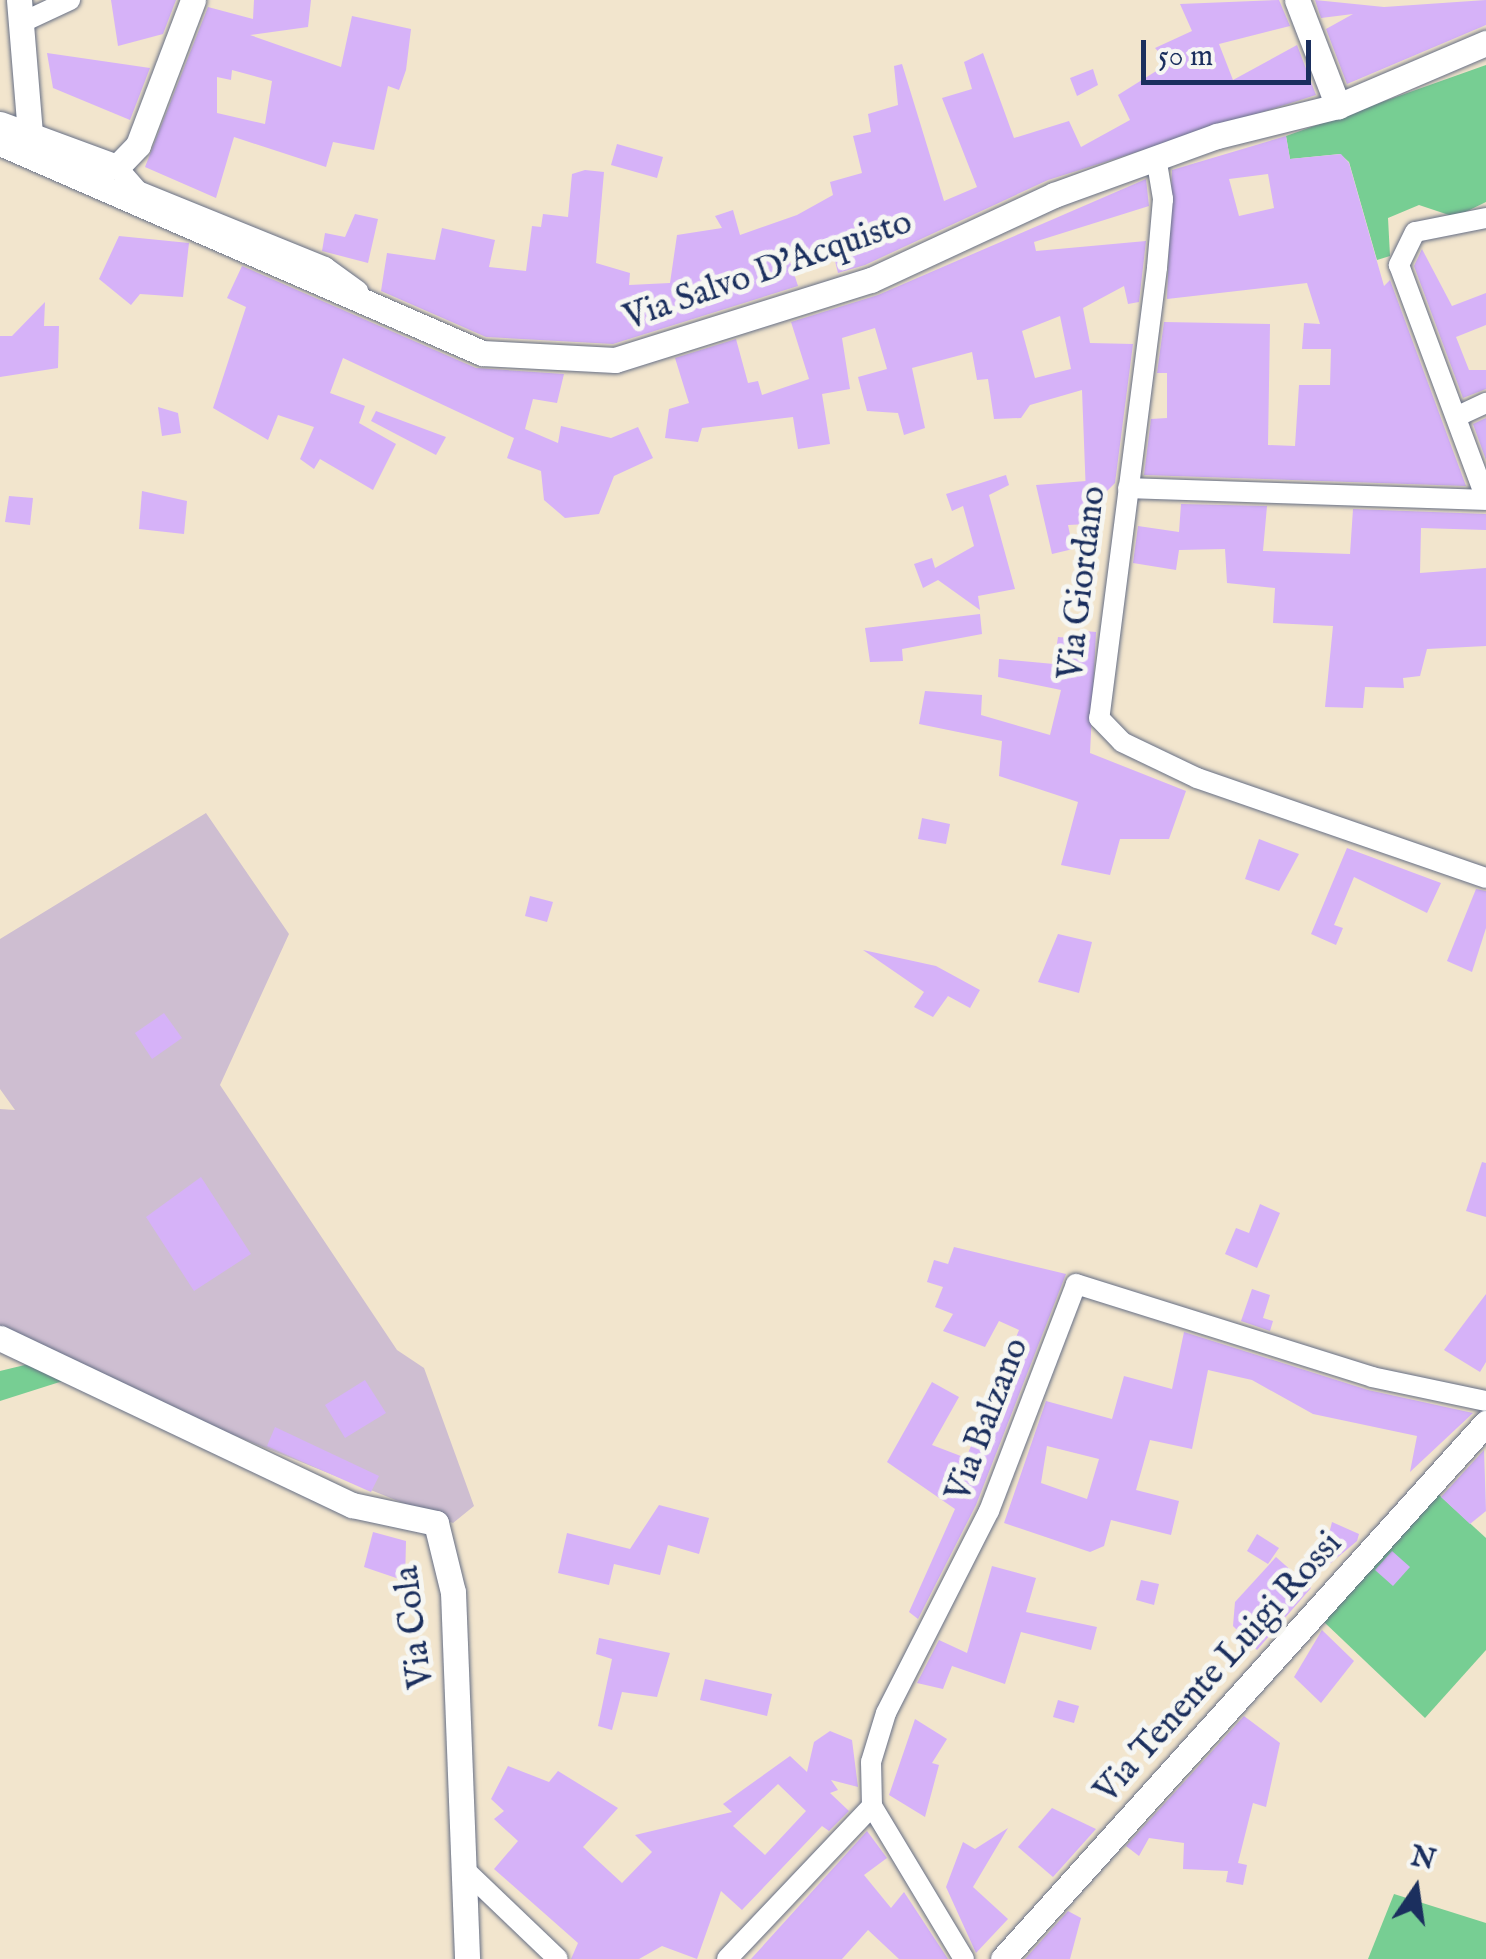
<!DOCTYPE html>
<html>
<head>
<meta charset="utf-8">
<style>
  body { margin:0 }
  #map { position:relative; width:1486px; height:1959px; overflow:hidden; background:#f2e5cd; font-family:"IM FELL English",serif }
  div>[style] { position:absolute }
  .industrial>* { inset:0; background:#cebed1 }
  .green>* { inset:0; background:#77ce93 }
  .building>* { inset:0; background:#d6b2f8 }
  .roads { filter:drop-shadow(0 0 2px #666f85) drop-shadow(0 0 2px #666f85) }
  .minor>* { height:20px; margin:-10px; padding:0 10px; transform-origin:10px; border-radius:10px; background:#fff }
  .tertiary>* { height:25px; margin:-12.5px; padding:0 12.5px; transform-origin:12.5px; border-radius:12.5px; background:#fff }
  span { translate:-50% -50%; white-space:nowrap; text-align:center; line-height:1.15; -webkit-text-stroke:10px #f6f6f2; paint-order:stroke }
  .street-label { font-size:35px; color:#1b2f5e }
  .north { position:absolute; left:1366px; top:1839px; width:100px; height:100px; -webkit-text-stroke:8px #f6f6f2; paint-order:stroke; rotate:13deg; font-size:28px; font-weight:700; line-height:40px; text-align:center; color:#1b2f5e }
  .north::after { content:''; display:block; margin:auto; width:35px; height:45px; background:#1b2f5e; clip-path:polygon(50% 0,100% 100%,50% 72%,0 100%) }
  .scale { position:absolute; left:1141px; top:40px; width:170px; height:45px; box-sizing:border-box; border:5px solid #1b2f5e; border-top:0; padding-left:12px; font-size:30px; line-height:35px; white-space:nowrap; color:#1b2f5e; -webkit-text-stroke:8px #f6f6f2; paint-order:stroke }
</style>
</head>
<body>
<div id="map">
  <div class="industrial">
    <div style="clip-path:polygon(206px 813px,289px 934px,220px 1085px,397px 1350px,424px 1368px,474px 1506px,453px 1523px,161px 1406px,0 1327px,0 1109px,15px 1110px,0 1089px,0 939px)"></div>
  </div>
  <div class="green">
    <div style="clip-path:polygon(1486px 65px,1486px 202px,1455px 217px,1419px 205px,1388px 218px,1390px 256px,1377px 260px,1349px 162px,1340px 154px,1290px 159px,1286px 136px)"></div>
    <div style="clip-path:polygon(33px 1363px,66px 1380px,0 1401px,0 1371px)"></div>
    <div style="clip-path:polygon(1438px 1494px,1486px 1538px,1486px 1650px,1425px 1718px,1323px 1621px)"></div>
    <div style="clip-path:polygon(1394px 1894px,1486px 1923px,1486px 1959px,1368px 1959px)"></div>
  </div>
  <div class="building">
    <div style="clip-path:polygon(111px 0,176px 0,163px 34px,118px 46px)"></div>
    <div style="clip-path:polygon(evenodd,254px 0,311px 0,308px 27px,250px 35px,341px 67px,352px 16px,411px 29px,406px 70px,399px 90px,388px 86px,374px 150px,333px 142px,326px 167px,234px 137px,216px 198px,145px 167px,208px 7px,253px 19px,254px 0,232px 70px,272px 81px,265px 124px,217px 113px,217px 77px,231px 80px,232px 70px)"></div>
    <div style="clip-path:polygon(1279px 0,1290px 26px,1219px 44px,1233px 80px,1297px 45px,1316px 95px,1048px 180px,865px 265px,838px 273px,831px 245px,788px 255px,798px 286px,613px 344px,486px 337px,381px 291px,387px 253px,435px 260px,442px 228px,495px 240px,489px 267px,526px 271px,532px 226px,541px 227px,543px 214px,568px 217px,572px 174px,585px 170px,604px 172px,596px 263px,630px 273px,629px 285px,670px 283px,677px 235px,722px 228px,715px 216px,733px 210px,740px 235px,797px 215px,833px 195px,830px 182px,862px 173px,853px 136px,871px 132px,868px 114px,898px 105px,894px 66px,902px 64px,944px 201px,977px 187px,942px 98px,972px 89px,964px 62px,983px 53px,1014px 138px,1069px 121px,1081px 147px,1130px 120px,1118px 95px,1169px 63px,1155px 48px,1192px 31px,1180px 4px)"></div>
    <div style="clip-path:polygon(1315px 0,1384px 7px,1486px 0,1486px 25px,1347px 84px,1326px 29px,1353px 14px,1321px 18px)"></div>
    <div style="clip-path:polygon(47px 53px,150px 68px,130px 120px,53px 88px)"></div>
    <div style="clip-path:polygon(1093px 69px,1098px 85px,1077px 96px,1070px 78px)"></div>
    <div style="clip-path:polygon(evenodd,1286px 136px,1290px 159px,1341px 154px,1349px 163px,1384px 286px,1390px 280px,1466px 486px,1144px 475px,1151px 419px,1167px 418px,1167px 373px,1157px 373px,1164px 322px,1270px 324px,1268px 445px,1295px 446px,1299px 385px,1330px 385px,1331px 349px,1302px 349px,1304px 323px,1320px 324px,1307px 283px,1167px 299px,1172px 170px,1286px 136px,1268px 174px,1274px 208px,1239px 216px,1229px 179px,1268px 174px)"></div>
    <div style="clip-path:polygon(617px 144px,663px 157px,657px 178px,611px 165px)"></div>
    <div style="clip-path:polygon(evenodd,1146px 179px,1149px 206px,1034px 242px,1036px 251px,1146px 241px,1139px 302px,1128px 304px,1124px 286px,1083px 308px,1090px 343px,1133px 344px,1115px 483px,1104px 494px,1086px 495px,1082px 390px,1030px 405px,1021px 418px,994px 419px,988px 379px,977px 380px,972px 352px,912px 368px,925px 428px,904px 435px,898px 413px,867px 411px,858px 377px,887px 369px,875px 328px,842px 338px,850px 389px,822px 394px,830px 444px,798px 449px,793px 417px,702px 428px,698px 442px,665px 438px,669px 409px,689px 403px,675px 358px,736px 339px,748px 383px,758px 381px,762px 395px,809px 379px,791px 322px,878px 295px,1146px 179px,1060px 316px,1071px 369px,1035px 378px,1022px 331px,1060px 316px)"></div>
    <div style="clip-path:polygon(355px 214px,378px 219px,368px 263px,322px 251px,325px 233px,345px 237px)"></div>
    <div style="clip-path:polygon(119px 236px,189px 243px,183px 297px,140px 294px,131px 305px,99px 279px)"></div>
    <div style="clip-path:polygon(1422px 249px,1452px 306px,1486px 293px,1486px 325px,1456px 337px,1469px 370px,1486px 370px,1486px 389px,1463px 398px,1414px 266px)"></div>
    <div style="clip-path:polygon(242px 266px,476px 368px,564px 374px,557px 403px,533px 399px,525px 429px,558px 443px,561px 426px,611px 438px,638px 427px,653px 458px,614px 476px,599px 514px,565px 518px,544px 500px,541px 471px,507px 458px,514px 438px,343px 358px,330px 393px,365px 406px,359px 423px,396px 444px,373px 490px,320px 459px,314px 469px,300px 459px,314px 427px,278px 415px,268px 440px,213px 408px,246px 307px,227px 298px)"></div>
    <div style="clip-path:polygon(45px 302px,44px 326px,59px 326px,58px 368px,0 377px,0 336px,12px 336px)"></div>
    <div style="clip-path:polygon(158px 407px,178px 413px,181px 433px,162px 436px)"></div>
    <div style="clip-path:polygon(376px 411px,446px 437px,436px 455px,371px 421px)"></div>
    <div style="clip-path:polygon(1486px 418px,1486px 460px,1473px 424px)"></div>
    <div style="clip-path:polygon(1006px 475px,1009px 485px,989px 495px,1015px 589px,978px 596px,980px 610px,938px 580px,923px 588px,914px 564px,932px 558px,935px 568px,974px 546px,963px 506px,952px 511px,946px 494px)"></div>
    <div style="clip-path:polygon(1086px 481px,1088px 524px,1068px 525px,1073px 549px,1052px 554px,1036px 485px)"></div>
    <div style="clip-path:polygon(142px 491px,187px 501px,184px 534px,139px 529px)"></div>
    <div style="clip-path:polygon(9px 496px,33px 498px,30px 525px,5px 522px)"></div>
    <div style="clip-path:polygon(1181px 504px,1267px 506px,1263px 551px,1350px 554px,1353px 509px,1486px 514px,1486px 530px,1421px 528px,1420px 573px,1486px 568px,1486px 646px,1427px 649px,1420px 676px,1403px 678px,1404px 688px,1365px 687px,1363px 708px,1325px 707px,1333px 626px,1273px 623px,1275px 588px,1227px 583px,1225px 549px,1179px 550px,1176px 570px,1133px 563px,1138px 526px,1179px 532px)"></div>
    <div style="clip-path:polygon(980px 614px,982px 634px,902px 649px,903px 661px,870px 662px,865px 628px)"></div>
    <div style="clip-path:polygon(1084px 631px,1096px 632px,1090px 753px,1186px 791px,1169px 839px,1120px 839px,1110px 875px,1061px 865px,1078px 802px,999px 776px,1002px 741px,919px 724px,925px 691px,982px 695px,981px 715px,1050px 735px,1061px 690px,998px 677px,999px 659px,1054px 664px,1058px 637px,1082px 639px)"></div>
    <div style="clip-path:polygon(922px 818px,950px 824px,946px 844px,918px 839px)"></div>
    <div style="clip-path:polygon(1259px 839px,1299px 854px,1279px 891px,1245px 879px)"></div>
    <div style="clip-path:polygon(1347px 848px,1441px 883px,1427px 913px,1354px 877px,1334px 925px,1343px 928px,1336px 945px,1311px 934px)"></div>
    <div style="clip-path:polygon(1476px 889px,1486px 891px,1486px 928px,1472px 972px,1447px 961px)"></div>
    <div style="clip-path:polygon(530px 896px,553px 902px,547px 922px,525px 916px)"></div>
    <div style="clip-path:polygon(1058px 934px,1092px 942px,1079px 993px,1038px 982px)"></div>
    <div style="clip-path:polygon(863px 950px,936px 966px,980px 990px,970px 1008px,948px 996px,933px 1017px,914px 1007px,924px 992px)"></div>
    <div style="clip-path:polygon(164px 1013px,182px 1038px,152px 1059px,135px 1033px)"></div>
    <div style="clip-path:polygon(1482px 1162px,1486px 1163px,1486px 1217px,1466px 1211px)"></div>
    <div style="clip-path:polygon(201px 1177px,251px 1254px,194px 1291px,146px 1217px)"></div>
    <div style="clip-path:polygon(1260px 1204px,1280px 1213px,1257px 1268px,1225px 1254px,1236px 1228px,1249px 1233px)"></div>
    <div style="clip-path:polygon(954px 1247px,1066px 1274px,976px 1505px,918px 1619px,909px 1612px,955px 1509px,887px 1462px,932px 1382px,959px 1397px,932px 1445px,966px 1458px,1019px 1330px,999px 1321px,985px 1347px,943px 1331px,953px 1314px,935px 1307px,943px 1287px,927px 1282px,934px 1260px,948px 1264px)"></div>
    <div style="clip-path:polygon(1252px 1289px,1270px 1295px,1263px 1318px,1273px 1321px,1270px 1331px,1241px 1321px)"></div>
    <div style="clip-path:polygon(1486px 1294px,1486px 1362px,1480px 1372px,1444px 1350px)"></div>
    <div style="clip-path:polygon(evenodd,1184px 1332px,1368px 1390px,1473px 1413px,1410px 1472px,1417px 1436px,1313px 1414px,1252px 1380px,1208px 1370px,1192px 1449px,1150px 1440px,1136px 1490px,1179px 1501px,1171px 1535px,1111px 1520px,1104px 1546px,1090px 1552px,1004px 1523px,1046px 1401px,1112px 1419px,1124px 1376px,1172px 1389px,1184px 1332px,1047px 1446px,1099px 1459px,1087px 1499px,1041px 1483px,1047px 1446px)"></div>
    <div style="clip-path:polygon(365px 1380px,386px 1413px,345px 1438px,325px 1405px)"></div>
    <div style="clip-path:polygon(275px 1427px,379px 1476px,371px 1492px,267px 1446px)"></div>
    <div style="clip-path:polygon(1484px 1450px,1486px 1511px,1470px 1524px,1441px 1497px)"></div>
    <div style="clip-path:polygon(659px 1505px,709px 1518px,699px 1554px,668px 1545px,660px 1575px,614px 1564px,609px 1585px,558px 1573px,567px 1533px,630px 1549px)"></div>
    <div style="clip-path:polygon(1332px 1522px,1359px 1534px,1357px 1541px,1319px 1573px)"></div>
    <div style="clip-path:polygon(373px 1532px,406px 1541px,405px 1581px,364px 1567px)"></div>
    <div style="clip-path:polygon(1257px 1534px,1279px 1548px,1268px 1564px,1247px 1551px)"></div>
    <div style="clip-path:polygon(1392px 1551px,1410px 1567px,1393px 1586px,1375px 1570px)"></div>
    <div style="clip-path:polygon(1276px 1557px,1311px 1588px,1257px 1650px,1233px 1626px,1235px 1602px)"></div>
    <div style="clip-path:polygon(992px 1566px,1036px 1578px,1026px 1612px,1097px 1627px,1091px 1650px,1021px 1632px,1005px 1684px,952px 1666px,943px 1689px,917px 1683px,939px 1640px,967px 1653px)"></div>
    <div style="clip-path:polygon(1141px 1580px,1159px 1584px,1154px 1605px,1136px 1600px)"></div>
    <div style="clip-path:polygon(1322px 1630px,1354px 1661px,1321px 1703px,1294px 1677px)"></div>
    <div style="clip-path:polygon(599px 1638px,670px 1653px,657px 1697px,622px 1692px,612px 1730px,598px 1726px,612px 1659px,596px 1654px)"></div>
    <div style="clip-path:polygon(705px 1679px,772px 1694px,767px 1716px,700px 1700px)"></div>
    <div style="clip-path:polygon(1058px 1700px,1079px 1706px,1074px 1723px,1053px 1717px)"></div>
    <div style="clip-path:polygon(1244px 1716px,1280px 1743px,1266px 1807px,1253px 1803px,1238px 1863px,1247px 1865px,1243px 1885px,1226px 1882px,1228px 1871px,1183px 1869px,1184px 1843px,1149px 1838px,1139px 1856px,1126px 1846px)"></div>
    <div style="clip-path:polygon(915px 1719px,947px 1739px,932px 1763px,939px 1765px,925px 1817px,889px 1795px)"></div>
    <div style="clip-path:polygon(evenodd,830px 1731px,852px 1740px,858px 1787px,831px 1780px,838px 1790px,830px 1793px,849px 1811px,829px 1831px,822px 1826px,742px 1910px,721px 1891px,697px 1959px,662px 1946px,639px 1959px,571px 1959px,578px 1943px,494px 1869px,518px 1841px,494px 1819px,504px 1811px,491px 1799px,508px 1766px,549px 1782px,558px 1771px,618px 1808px,583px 1847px,622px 1883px,652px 1852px,635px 1835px,732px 1812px,723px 1804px,790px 1756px,807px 1772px,814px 1742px,830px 1731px,778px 1784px,806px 1811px,765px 1855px,733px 1826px,778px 1784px)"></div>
    <div style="clip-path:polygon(1052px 1808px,1096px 1829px,1053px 1877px,1018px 1847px)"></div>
    <div style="clip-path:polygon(1008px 1828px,973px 1887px,1008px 1919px,976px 1953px,946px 1887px,963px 1842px,975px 1849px)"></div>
    <div style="clip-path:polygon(867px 1831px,887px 1858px,864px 1875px,891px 1908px,904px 1892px,948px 1959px,899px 1959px,868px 1930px,842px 1959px,751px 1959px)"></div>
    <div style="clip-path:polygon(1068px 1911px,1081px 1918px,1070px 1959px,1025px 1959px)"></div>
  </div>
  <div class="roads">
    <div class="minor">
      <div style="left:23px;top:22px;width:52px;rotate:-25.1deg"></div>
      <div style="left:1156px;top:157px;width:43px;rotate:80.5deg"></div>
      <div style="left:1163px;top:199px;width:69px;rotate:95deg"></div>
      <div style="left:1157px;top:268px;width:454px;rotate:97.3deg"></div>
      <div style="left:1099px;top:718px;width:33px;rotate:46deg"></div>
      <div style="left:1122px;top:742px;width:83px;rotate:25.6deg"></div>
      <div style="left:1197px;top:778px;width:306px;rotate:19.1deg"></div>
      <div style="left:117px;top:167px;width:32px;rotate:49deg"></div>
      <div style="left:138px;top:191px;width:202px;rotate:22.1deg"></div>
      <div style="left:325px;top:267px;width:41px;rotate:36deg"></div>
      <div style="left:1486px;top:218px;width:72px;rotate:168.8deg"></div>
      <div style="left:1415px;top:232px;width:37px;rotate:116deg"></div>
      <div style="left:1399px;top:265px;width:250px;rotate:69.6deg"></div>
      <div style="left:1458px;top:416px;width:31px;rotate:-25deg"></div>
      <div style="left:1128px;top:488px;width:358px;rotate:1.9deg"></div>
      <div style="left:468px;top:1873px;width:124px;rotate:43.7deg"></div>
      <div style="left:727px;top:1959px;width:211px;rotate:-46.5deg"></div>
      <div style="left:964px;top:1959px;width:179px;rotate:-121deg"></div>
      <div style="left:872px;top:1806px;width:44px;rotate:-91.3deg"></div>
      <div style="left:871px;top:1762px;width:51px;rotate:-73deg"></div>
      <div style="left:886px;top:1713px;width:227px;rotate:-63deg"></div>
      <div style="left:989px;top:1511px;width:243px;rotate:-69deg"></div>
      <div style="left:1076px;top:1284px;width:310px;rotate:17.4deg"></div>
      <div style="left:1372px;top:1377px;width:116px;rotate:11.9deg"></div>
    </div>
    <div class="tertiary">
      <div style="left:19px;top:0;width:135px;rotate:85.3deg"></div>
      <div style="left:1297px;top:0;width:114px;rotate:68.9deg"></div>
      <div style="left:0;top:124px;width:125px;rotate:20.2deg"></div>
      <div style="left:117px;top:167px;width:30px;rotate:-46deg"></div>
      <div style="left:138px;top:145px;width:155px;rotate:-69.2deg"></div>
      <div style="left:0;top:143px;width:526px;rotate:23.54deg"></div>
      <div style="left:482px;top:353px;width:133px;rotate:3deg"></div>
      <div style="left:615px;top:360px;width:268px;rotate:-17.4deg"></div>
      <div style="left:871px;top:280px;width:202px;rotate:-24.9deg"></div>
      <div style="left:1054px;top:195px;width:173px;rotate:-19.9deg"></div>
      <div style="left:1217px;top:136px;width:125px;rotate:-13.9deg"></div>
      <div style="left:1338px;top:106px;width:161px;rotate:-23.1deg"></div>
      <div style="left:0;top:1338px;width:390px;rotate:25.4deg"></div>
      <div style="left:352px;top:1505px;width:86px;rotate:12.1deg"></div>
      <div style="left:436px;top:1523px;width:71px;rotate:76.2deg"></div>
      <div style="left:453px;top:1592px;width:367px;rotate:87.8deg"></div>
      <div style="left:1003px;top:1959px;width:722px;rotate:-47.98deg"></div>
    </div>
  </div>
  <div class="street-label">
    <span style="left:768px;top:271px;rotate:-19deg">Via Salvo D'Acquisto</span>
    <span style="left:1083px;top:583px;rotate:-83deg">Via Giordano</span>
    <span style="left:988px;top:1420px;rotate:-69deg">Via Balzano</span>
    <span style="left:415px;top:1627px;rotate:-97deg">Via Cola</span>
    <span style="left:1219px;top:1668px;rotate:-48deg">Via Tenente Luigi Rossi</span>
  </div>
  <div class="north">N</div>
  <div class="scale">50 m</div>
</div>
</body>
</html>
